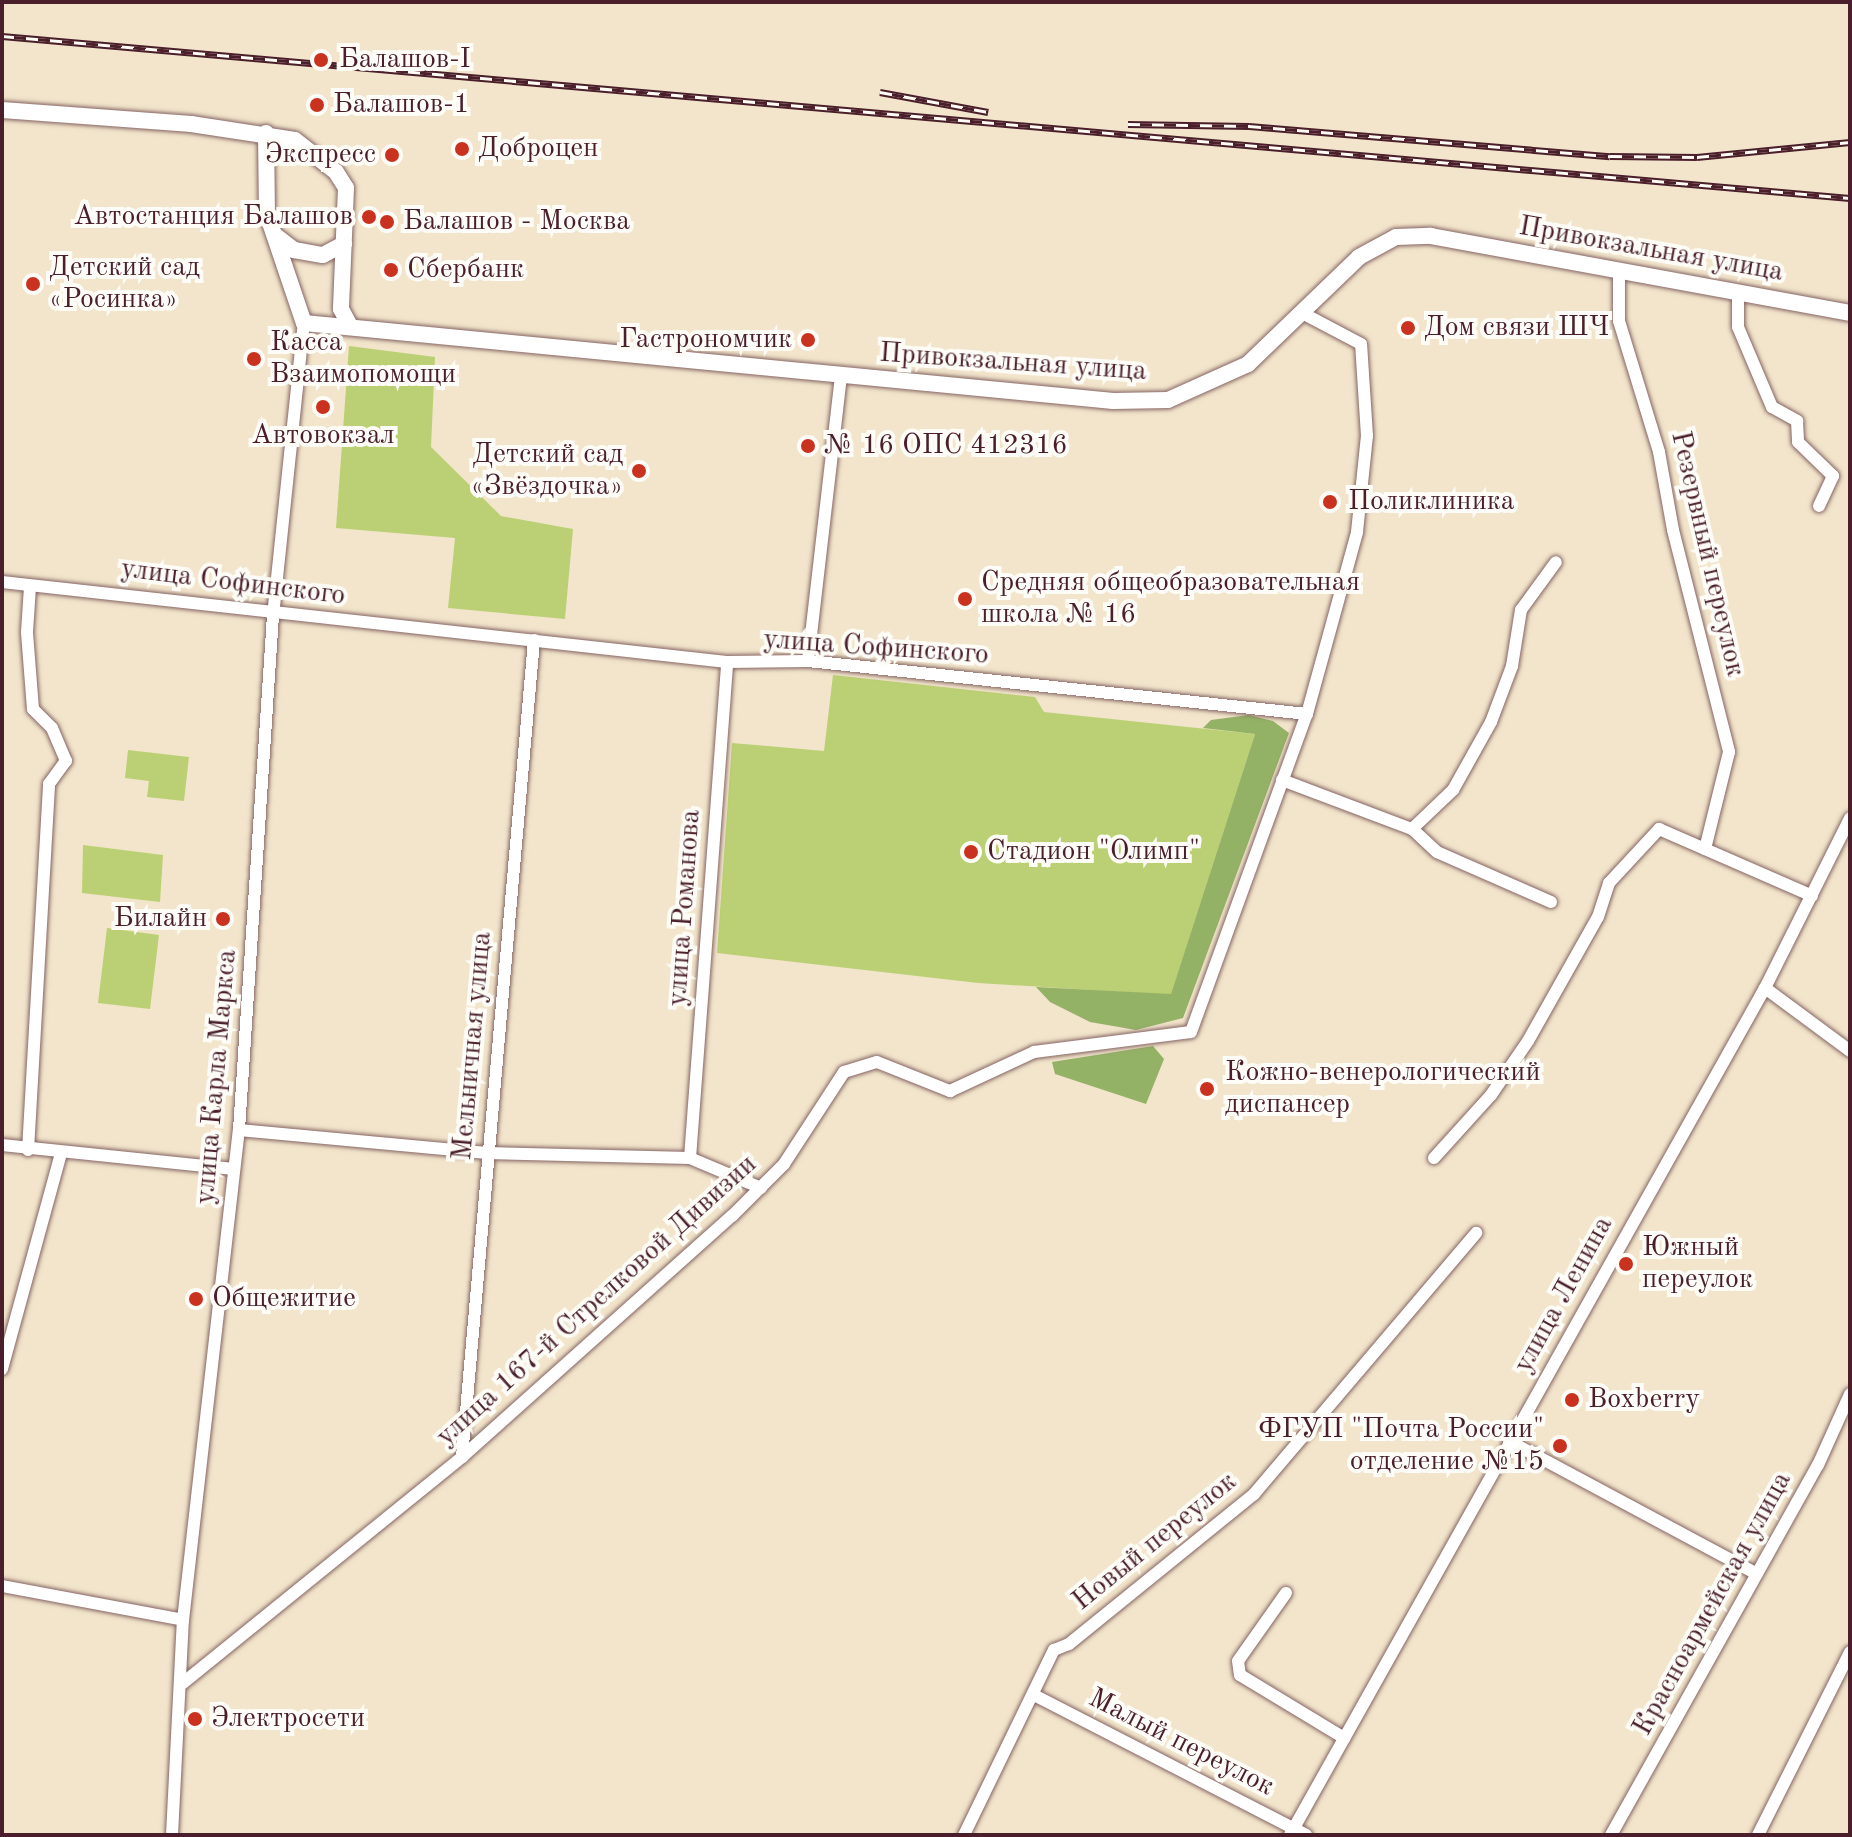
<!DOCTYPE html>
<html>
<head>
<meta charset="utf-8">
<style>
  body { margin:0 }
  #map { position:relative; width:1852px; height:1837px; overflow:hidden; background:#f2e5cb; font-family:"Old Standard TT",serif }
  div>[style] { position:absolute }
  .green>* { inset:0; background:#bbd074 }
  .forest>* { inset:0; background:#94b266 }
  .roads { filter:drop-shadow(0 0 2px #856463) drop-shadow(0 0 2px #856463) }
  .minor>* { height:12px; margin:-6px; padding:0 6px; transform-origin:6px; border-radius:6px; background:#fff }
  .major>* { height:16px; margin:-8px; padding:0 8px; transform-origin:8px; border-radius:8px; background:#fff }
  .rail>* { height:7px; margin-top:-3.5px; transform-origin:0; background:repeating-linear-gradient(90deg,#fdfcf7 0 12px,#4a1f2b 0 24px); box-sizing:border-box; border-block:2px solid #4a1f2b }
  .dots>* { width:22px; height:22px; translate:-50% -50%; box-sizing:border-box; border:4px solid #fdfcf7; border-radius:50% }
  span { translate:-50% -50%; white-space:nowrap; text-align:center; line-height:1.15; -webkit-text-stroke:8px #fdfcf7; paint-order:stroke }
  .poi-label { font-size:28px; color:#4a1f2b }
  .left { translate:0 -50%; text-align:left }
  .right { translate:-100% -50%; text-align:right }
  .street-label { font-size:28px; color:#4a1f2b }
  .frame { position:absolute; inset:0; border:4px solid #4a1f2b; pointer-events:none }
</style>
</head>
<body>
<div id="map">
  <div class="green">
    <div style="clip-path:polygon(349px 346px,435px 357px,431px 447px,501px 516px,573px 529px,565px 619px,448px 608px,455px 538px,336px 528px)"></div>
    <div style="clip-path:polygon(833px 675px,1035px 697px,1044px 712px,1255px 734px,1171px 995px,978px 983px,717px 953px,732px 743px,824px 751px)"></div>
    <div style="clip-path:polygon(128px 750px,189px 757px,184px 801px,147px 797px,149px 781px,125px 778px)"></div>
    <div style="clip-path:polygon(83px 845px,163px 855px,160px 902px,82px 893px)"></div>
    <div style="clip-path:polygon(107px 928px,159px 935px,150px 1009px,98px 1003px)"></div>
  </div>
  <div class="forest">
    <div style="clip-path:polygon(1249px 715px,1273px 721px,1289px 733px,1183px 1018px,1136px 1030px,1090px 1022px,1050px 1002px,1036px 987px,1171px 994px,1255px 734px,1203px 728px,1211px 720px)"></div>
    <div style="clip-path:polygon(1153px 1046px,1164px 1059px,1146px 1104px,1055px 1074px,1052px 1062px)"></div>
  </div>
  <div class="roads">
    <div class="minor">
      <div style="left:1619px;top:271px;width:50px;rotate:90deg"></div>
      <div style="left:1619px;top:321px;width:137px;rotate:73deg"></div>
      <div style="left:1659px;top:452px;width:79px;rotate:79.8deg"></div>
      <div style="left:1673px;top:530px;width:229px;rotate:75.8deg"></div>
      <div style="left:1729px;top:752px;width:100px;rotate:103.9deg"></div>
      <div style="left:1738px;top:292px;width:35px;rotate:90deg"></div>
      <div style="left:1738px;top:327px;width:87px;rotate:67deg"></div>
      <div style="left:1772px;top:407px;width:29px;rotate:29deg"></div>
      <div style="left:1797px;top:421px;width:21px;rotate:87deg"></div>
      <div style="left:1798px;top:442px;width:49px;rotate:44.2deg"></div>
      <div style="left:1833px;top:476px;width:33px;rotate:115deg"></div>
      <div style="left:2px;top:582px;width:729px;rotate:6.3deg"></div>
      <div style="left:727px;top:662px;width:81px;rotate:-0.7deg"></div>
      <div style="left:808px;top:661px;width:502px;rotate:6.06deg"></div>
      <div style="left:808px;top:661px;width:287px;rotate:-83.4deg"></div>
      <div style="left:1282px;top:780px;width:139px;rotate:20.7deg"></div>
      <div style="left:1551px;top:902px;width:124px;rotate:-156.3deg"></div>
      <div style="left:1437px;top:852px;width:34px;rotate:-137deg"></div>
      <div style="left:1412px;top:829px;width:57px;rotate:-43.6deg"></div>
      <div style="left:1453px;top:790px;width:78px;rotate:-60.8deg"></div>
      <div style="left:1491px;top:722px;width:60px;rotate:-69.4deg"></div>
      <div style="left:1512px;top:666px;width:57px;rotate:-80.9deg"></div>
      <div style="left:1521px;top:610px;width:59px;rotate:-53.9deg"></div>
      <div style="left:1765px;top:988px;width:106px;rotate:36.5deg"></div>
      <div style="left:239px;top:1130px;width:249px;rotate:5.3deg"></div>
      <div style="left:487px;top:1153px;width:203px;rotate:1.4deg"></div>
      <div style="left:690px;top:1158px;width:77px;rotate:22.9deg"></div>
      <div style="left:2px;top:1145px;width:233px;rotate:5.9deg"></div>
      <div style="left:28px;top:1150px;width:367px;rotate:-86.7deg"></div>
      <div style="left:49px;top:784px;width:29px;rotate:-54deg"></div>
      <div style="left:66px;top:761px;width:36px;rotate:-113deg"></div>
      <div style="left:52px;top:728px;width:27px;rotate:-135deg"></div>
      <div style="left:33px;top:709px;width:77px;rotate:-94.5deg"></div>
      <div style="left:27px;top:632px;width:45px;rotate:-86.2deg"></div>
      <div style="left:690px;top:1158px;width:497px;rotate:-85.7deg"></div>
      <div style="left:1434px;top:1158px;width:85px;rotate:-47.9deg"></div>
      <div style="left:1491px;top:1095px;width:65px;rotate:-55.6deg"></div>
      <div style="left:1528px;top:1041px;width:142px;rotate:-60.6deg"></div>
      <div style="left:1598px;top:917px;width:36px;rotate:-72deg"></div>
      <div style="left:1609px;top:883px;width:74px;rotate:-47.2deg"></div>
      <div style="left:1659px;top:829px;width:167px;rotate:23.6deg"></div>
      <div style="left:2px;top:1369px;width:224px;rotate:-74.7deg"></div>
      <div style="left:1509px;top:1441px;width:281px;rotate:28.2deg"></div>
      <div style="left:462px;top:1457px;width:820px;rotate:-84.96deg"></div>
      <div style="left:2px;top:1586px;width:184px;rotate:10.6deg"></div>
      <div style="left:1286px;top:1593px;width:83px;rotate:125.2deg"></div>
      <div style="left:1238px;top:1661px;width:14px;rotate:82deg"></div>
      <div style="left:1240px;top:1675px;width:122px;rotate:31.2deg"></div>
      <div style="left:183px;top:1683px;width:359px;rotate:-39deg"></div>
      <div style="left:462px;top:1457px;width:362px;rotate:-41.8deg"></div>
      <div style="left:732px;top:1216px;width:74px;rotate:-45deg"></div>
      <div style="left:784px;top:1164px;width:110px;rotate:-56.9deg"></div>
      <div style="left:844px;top:1072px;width:34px;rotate:-17deg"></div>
      <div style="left:877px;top:1062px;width:79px;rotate:21.7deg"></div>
      <div style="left:950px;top:1091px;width:93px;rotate:-24.9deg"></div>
      <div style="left:1034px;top:1052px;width:158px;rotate:-7.3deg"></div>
      <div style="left:1191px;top:1032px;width:338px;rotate:-70deg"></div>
      <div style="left:1307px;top:714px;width:189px;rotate:-74.6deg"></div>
      <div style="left:1357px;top:532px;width:97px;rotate:-84.1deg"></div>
      <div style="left:1367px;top:436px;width:92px;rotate:-93.7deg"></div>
      <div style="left:1361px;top:344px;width:64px;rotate:-152.2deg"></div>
      <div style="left:1034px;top:1695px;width:306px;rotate:27.2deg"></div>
      <div style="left:172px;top:1835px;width:215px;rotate:-87.1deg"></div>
      <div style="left:183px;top:1620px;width:493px;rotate:-83.5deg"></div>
      <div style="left:239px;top:1130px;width:515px;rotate:-86.22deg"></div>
      <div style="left:273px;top:616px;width:295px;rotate:-84deg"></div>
      <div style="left:964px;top:1835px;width:206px;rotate:-64.1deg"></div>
      <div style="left:1054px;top:1650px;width:16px;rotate:-22deg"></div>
      <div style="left:1069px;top:1644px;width:238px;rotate:-39deg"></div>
      <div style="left:1254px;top:1494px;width:343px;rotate:-49.6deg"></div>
      <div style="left:1290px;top:1835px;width:971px;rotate:-60.72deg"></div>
      <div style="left:1765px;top:988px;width:190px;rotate:-63.4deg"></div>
      <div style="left:1611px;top:1835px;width:424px;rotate:-60.8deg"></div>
      <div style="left:1818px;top:1465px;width:78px;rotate:-65.7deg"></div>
      <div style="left:1758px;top:1835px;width:205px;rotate:-63.3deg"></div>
    </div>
    <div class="major">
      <div style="left:2px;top:110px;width:190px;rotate:4.2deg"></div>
      <div style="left:191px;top:124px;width:105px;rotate:8.7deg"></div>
      <div style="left:295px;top:140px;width:52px;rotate:38deg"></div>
      <div style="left:336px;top:172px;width:19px;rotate:58deg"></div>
      <div style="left:346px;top:188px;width:121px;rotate:92.4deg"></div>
      <div style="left:341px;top:309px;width:19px;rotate:62deg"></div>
      <div style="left:266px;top:133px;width:81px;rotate:89.3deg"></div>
      <div style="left:267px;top:214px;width:115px;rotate:71.3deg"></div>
      <div style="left:304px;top:323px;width:813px;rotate:5.51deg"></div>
      <div style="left:1113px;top:401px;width:55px;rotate:-1deg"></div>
      <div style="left:1168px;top:400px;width:88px;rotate:-24.2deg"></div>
      <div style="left:1248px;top:364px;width:154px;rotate:-43.9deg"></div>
      <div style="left:1359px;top:257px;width:42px;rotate:-28.4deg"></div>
      <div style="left:1396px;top:237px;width:35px;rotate:-2deg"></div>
      <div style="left:1431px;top:236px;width:426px;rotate:10.4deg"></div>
      <div style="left:276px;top:236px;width:23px;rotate:38deg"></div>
      <div style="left:294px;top:250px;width:29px;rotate:10deg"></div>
      <div style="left:323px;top:255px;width:24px;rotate:-28deg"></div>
    </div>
  </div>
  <div class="rail">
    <div style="left:2px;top:36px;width:1855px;rotate:5.01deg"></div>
    <div style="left:880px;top:92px;width:110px;rotate:10.5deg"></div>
    <div style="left:1128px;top:124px;width:121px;rotate:0.9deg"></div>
    <div style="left:1249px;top:126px;width:362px;rotate:4.8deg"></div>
    <div style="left:1610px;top:156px;width:87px;rotate:0.7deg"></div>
    <div style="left:1697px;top:157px;width:154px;rotate:-5.6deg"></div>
  </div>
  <div class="dots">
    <div style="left:321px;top:60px;background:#c8321e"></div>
    <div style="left:317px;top:105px;background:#c8321e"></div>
    <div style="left:462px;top:149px;background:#c8321e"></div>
    <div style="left:392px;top:155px;background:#c8321e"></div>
    <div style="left:369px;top:217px;background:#c8321e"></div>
    <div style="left:387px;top:222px;background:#c8321e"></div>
    <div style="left:391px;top:270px;background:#c8321e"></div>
    <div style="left:33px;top:284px;background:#c8321e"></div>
    <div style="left:1408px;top:328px;background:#c8321e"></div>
    <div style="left:808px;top:340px;background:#c8321e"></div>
    <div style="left:254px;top:359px;background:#c8321e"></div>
    <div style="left:323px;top:407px;background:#c8321e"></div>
    <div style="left:808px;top:446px;background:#c8321e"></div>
    <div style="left:639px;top:471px;background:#c8321e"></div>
    <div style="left:1330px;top:502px;background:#c8321e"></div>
    <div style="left:965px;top:599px;background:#c8321e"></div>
    <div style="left:971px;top:852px;background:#c8321e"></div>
    <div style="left:223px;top:919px;background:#c8321e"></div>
    <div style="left:1207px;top:1089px;background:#c8321e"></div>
    <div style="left:1626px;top:1264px;background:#c8321e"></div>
    <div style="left:196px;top:1299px;background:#c8321e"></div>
    <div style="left:1572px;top:1400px;background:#c8321e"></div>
    <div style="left:1560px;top:1446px;background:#c8321e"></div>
    <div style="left:195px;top:1719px;background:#c8321e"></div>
  </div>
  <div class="poi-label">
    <span class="left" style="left:339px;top:60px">Балашов-I</span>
    <span class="left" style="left:333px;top:105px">Балашов-1</span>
    <span class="left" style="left:478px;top:149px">Доброцен</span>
    <span class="right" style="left:376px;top:155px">Экспресс</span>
    <span class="right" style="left:353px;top:217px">Автостанция Балашов</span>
    <span class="left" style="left:403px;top:222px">Балашов - Москва</span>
    <span class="left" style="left:49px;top:284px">Детский сад<br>«Росинка»</span>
    <span class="left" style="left:407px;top:270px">Сбербанк</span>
    <span class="left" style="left:1424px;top:328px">Дом связи ШЧ</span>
    <span class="right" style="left:792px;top:340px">Гастрономчик</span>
    <span class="left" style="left:270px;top:359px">Касса<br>Взаимопомощи</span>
    <span style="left:323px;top:436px">Автовокзал</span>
    <span class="left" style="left:824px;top:446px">№ 16 ОПС 412316</span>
    <span class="right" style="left:623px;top:471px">Детский сад<br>«Звёздочка»</span>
    <span class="left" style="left:1348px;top:502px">Поликлиника</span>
    <span class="left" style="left:981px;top:599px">Средняя общеобразовательная<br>школа № 16</span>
    <span class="left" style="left:987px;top:852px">Стадион "Олимп"</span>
    <span class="right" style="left:207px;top:919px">Билайн</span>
    <span class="left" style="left:1225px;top:1089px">Кожно-венерологический<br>диспансер</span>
    <span class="left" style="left:1642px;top:1264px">Южный<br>переулок</span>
    <span class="left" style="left:212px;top:1299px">Общежитие</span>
    <span class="left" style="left:1588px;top:1400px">Boxberry</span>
    <span class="right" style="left:1544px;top:1446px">ФГУП "Почта России"<br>отделение №15</span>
    <span class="left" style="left:211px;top:1719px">Электросети</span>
  </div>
  <div class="street-label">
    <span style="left:1651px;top:250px;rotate:10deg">Привокзальная улица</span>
    <span style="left:1013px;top:363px;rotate:4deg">Привокзальная улица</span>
    <span style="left:1707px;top:554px;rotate:77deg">Резервный переулок</span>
    <span style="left:233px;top:583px;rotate:7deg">улица Софинского</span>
    <span style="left:876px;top:648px;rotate:4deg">улица Софинского</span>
    <span style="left:685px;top:908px;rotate:-86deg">улица Романова</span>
    <span style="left:473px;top:1046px;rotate:-85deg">Мельничная улица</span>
    <span style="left:217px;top:1077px;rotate:-85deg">улица Карла Маркса</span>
    <span style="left:1564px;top:1295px;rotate:-61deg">улица Ленина</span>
    <span style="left:597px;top:1301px;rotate:-42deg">улица 167-й Стрелковой Дивизии</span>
    <span style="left:1155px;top:1542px;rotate:-39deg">Новый переулок</span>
    <span style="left:1713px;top:1604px;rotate:-61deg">Красноармейская улица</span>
    <span style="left:1181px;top:1743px;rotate:27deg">Малый переулок</span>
  </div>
  <div class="frame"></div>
</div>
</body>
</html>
